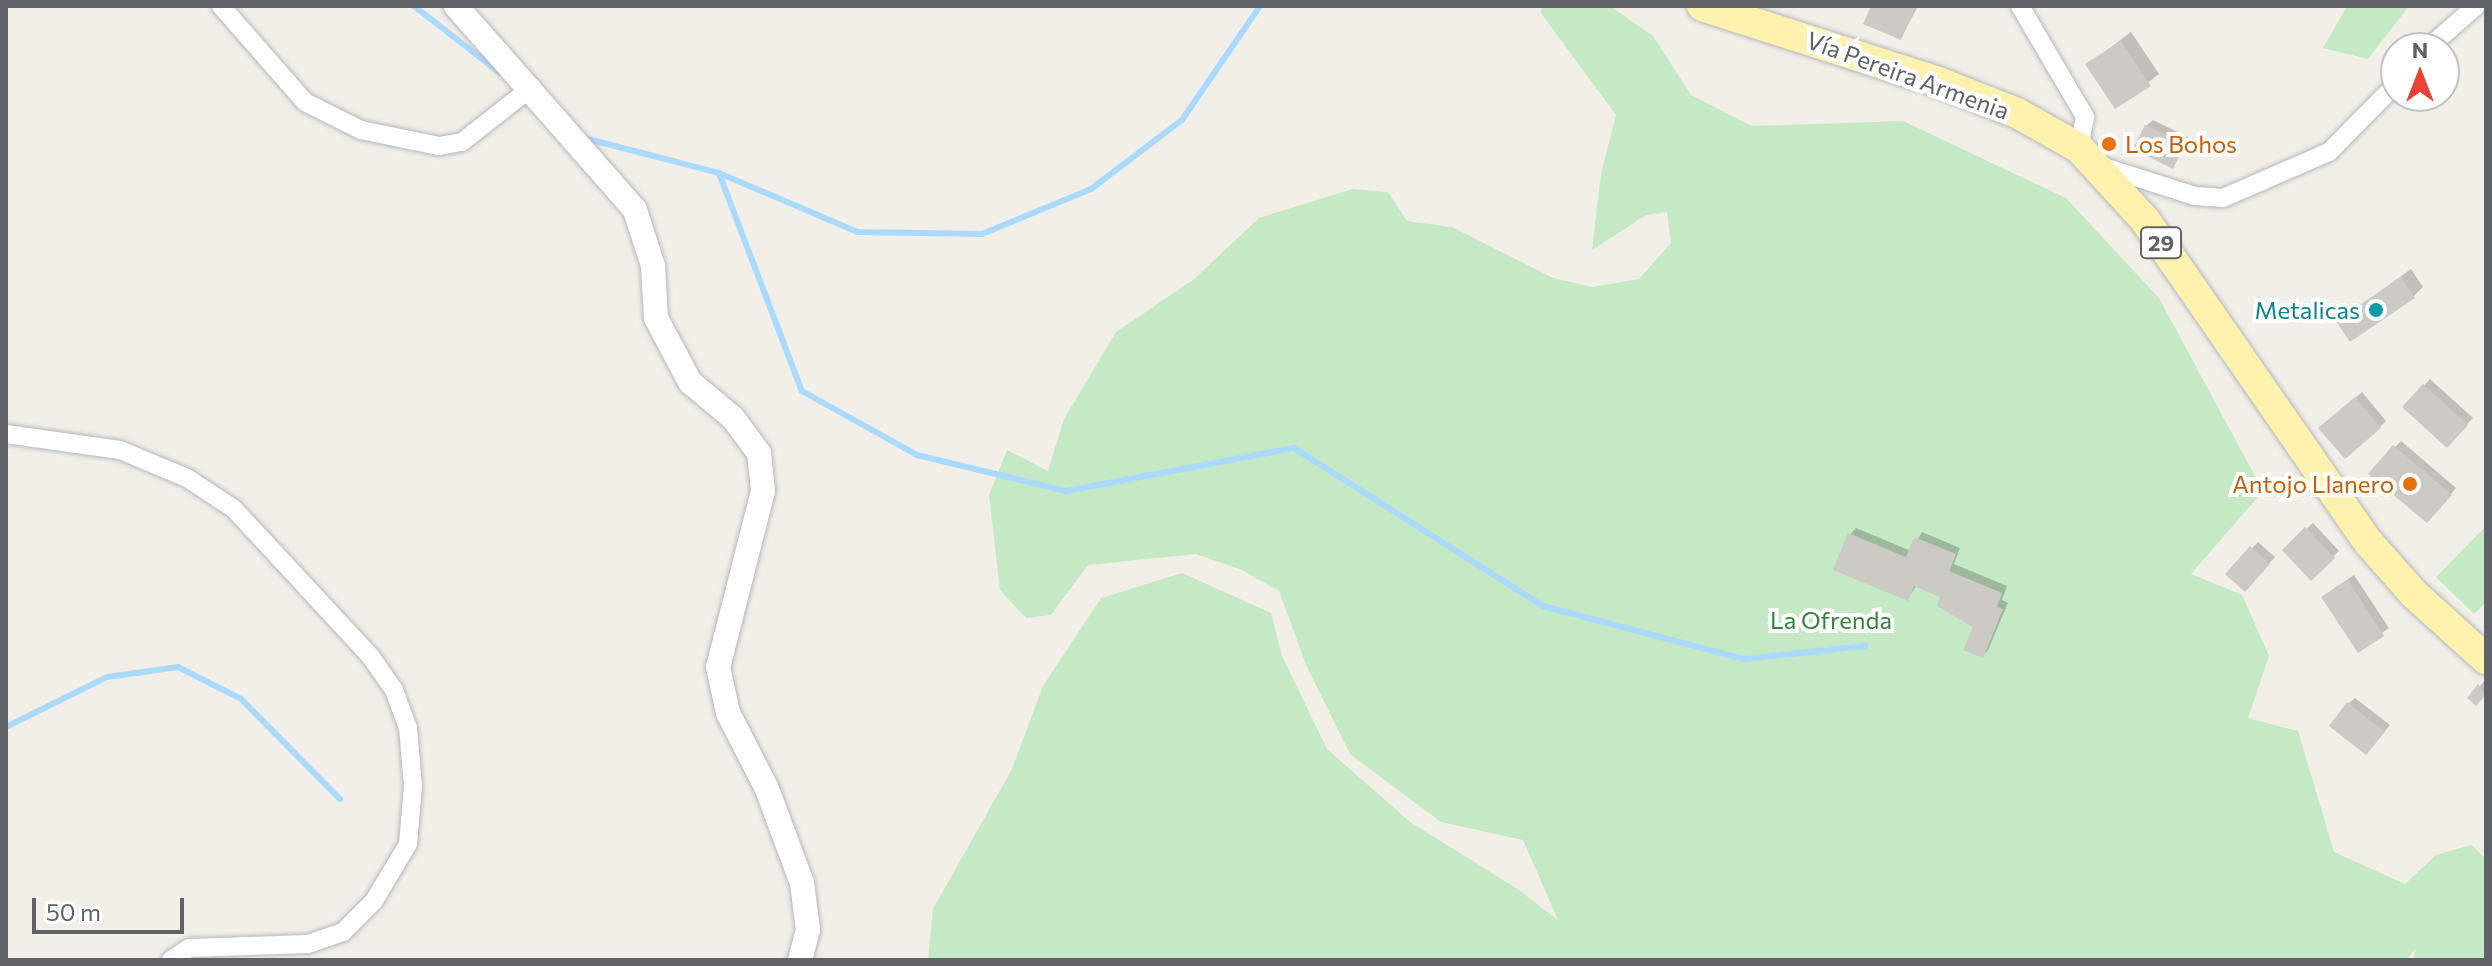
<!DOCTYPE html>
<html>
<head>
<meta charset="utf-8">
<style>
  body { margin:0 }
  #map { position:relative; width:2492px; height:966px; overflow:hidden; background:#f1efe8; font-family:Commissioner,sans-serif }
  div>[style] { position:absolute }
  .green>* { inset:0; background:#c5e8c5 }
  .shadow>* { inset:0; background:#0003 }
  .stream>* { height:6px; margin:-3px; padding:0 3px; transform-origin:3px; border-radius:3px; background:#aadaff }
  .building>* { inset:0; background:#cccac5 }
  .roads { filter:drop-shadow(0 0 2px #b5b8bc) drop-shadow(0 0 2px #b5b8bc) }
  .minor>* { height:18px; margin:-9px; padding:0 9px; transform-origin:9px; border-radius:9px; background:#fff }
  .tertiary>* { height:24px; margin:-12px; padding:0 12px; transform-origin:12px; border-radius:12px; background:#fff }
  .primary>* { height:30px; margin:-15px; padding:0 15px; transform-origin:15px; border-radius:15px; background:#fff2af }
  .dots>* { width:22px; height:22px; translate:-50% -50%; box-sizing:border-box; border:4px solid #fff; border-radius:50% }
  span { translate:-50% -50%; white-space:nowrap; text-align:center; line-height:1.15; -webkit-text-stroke:8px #fff; paint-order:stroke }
  .shield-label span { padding:2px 6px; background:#fff; border:2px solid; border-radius:6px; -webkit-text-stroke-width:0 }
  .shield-label { font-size:22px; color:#5f6368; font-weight:700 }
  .street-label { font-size:24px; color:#5f6368 }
  .food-label { font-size:24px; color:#c56008 }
  .left { translate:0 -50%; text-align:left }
  .right { translate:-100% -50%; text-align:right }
  .culture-label { font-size:24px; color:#0d838f }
  .park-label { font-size:24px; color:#348238 }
  .frame { position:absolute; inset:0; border:8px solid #5f6368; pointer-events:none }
  .north { position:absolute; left:2380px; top:32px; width:80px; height:80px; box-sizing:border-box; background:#fff; border:2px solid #bfc1c3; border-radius:50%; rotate:0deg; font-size:22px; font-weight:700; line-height:32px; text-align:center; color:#5f6368 }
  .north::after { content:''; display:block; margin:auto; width:28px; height:36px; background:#ea4335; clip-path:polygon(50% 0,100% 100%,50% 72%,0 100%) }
  .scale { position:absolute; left:32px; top:898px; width:152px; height:36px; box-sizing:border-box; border:4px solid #5f6368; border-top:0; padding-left:10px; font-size:24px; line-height:28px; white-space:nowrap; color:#5f6368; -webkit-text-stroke:6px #fff; paint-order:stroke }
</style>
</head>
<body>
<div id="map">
  <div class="green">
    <div style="clip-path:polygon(1542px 6px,1610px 6px,1653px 36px,1691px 95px,1752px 126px,1903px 121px,2066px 198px,2159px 298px,2263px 491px,2191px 574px,2242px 595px,2269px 656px,2248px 718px,2298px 731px,2334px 852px,2405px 884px,2436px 855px,2471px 845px,2486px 859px,2486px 960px,2413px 960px,2416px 948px,2407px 960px,928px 960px,933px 909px,1012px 769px,1043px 686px,1101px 598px,1182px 573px,1271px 613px,1282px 656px,1327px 749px,1410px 822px,1516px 888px,1558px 920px,1523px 840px,1441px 822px,1350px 754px,1307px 667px,1279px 591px,1242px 570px,1196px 554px,1088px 565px,1051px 615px,1026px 618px,1000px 590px,989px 495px,1007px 450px,1048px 471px,1064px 419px,1116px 332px,1193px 280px,1259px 218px,1353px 189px,1388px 192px,1407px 221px,1452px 227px,1553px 278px,1592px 287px,1639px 279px,1671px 243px,1667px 212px,1646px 215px,1592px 250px,1601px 174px,1616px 115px,1541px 13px)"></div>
    <div style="clip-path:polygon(2347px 6px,2409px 6px,2368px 59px,2323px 48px)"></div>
    <div style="clip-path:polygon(2486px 526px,2486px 602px,2474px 614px,2436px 577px)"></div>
  </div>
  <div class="shadow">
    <div style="clip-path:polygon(1873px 6px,1918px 6px,1901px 38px,1866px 23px)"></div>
    <div style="clip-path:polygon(2131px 32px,2159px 74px,2116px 107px,2087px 65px)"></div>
    <div style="clip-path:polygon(2153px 120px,2190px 138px,2173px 166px,2146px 126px)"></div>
    <div style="clip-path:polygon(2411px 269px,2423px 287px,2414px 296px,2339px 321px)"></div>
    <div style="clip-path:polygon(2430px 379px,2473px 418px,2447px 445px,2404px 407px)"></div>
    <div style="clip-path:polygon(2362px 392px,2386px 421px,2380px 427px,2327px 422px)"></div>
    <div style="clip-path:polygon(2401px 441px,2456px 488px,2433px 515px,2395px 447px)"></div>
    <div style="clip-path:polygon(2313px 523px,2339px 551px,2311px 578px,2284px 550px)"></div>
    <div style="clip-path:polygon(1856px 528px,1911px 551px,1922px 532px,1960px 548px,1954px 564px,2007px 586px,2002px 600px,2008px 603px,1988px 650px,1982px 656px,1976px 626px,1943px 596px,1917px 585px,1908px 598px,1850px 535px)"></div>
    <div style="clip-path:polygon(2258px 542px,2275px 557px,2245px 590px,2228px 574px)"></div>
    <div style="clip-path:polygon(2354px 575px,2389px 628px,2358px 650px,2330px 591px)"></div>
    <div style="clip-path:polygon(2486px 679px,2486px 693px,2476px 703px,2470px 698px)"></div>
    <div style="clip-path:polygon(2355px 698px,2390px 725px,2372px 746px,2348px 704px)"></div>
  </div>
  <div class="stream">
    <div style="left:414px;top:6px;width:109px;rotate:37.9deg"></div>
    <div style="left:584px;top:138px;width:139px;rotate:14.5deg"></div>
    <div style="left:719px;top:173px;width:150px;rotate:23.1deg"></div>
    <div style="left:857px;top:232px;width:125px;rotate:0.9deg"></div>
    <div style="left:982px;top:234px;width:118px;rotate:-22.4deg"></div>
    <div style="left:1091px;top:189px;width:114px;rotate:-37.2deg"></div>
    <div style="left:1182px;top:120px;width:138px;rotate:-55.6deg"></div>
    <div style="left:719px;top:173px;width:233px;rotate:69.2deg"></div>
    <div style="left:802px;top:391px;width:132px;rotate:29.1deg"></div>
    <div style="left:917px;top:455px;width:153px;rotate:13.6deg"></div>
    <div style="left:1066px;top:491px;width:232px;rotate:-10.7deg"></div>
    <div style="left:1294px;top:448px;width:295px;rotate:32.4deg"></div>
    <div style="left:1543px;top:606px;width:208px;rotate:14.8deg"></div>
    <div style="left:1744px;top:659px;width:122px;rotate:-6.1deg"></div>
    <div style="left:6px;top:727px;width:113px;rotate:-26.3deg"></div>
    <div style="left:107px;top:677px;width:72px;rotate:-8deg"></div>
    <div style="left:178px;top:667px;width:71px;rotate:26.9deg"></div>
    <div style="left:241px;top:699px;width:141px;rotate:45.3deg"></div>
  </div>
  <div class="building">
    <div style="clip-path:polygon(1871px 6px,1915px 8px,1901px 40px,1863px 24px)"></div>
    <div style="clip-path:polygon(2121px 41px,2151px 86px,2115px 109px,2085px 64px)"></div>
    <div style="clip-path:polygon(2145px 125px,2185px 144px,2173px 169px,2133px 149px)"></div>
    <div style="clip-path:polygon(2401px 277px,2415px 298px,2350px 342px,2336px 321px)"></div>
    <div style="clip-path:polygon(2423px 384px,2468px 425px,2447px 448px,2402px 407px)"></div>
    <div style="clip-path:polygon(2355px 397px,2381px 428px,2345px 459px,2318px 428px)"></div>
    <div style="clip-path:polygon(2393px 445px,2452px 495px,2427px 523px,2368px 474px)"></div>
    <div style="clip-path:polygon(2305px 527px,2335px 558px,2311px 581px,2282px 550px)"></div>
    <div style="clip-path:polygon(1848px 533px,1906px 557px,1914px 537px,1956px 554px,1949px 571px,2002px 593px,1997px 607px,2003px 609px,1983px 658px,1963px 650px,1973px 627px,1937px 606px,1940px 597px,1914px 586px,1908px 601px,1833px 570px)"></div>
    <div style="clip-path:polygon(2250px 546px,2270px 564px,2245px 592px,2225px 574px)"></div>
    <div style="clip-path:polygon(2348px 580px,2384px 636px,2358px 653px,2321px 597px)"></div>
    <div style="clip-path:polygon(2478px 684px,2486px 695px,2476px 706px,2467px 698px)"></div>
    <div style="clip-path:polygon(2347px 702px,2385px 732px,2366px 755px,2329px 726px)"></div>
  </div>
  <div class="roads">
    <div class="minor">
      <div style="left:221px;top:6px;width:128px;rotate:48.8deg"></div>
      <div style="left:305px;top:102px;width:63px;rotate:26.6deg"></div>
      <div style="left:361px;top:130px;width:80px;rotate:11.6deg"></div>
      <div style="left:439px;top:146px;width:23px;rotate:-10deg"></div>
      <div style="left:462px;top:142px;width:89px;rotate:-38.2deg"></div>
      <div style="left:2020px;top:6px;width:129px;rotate:59.6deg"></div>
      <div style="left:2085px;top:117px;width:32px;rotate:101deg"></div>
      <div style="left:2428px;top:48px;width:64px;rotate:-41.2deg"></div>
      <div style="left:2101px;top:166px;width:99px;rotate:17.7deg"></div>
      <div style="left:2195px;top:196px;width:28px;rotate:4deg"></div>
      <div style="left:2223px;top:198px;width:116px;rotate:-23.5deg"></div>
      <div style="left:2329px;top:152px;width:95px;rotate:-45.4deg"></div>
      <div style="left:6px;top:434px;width:115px;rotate:8deg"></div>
      <div style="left:120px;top:450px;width:73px;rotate:22.7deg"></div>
      <div style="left:187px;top:478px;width:56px;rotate:33.4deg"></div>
      <div style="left:234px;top:509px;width:202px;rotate:47.2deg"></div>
      <div style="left:371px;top:657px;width:40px;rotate:55.1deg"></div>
      <div style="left:394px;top:690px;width:40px;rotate:69.8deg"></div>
      <div style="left:408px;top:728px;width:58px;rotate:85.1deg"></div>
      <div style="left:413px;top:786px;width:58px;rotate:94.9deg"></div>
      <div style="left:408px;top:844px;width:66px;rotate:120.8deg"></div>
      <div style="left:374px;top:901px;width:44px;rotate:135deg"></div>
      <div style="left:343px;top:932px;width:37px;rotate:161deg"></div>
      <div style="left:308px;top:944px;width:119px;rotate:178.1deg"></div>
      <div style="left:189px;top:948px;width:22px;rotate:146deg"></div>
    </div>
    <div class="tertiary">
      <div style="left:456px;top:6px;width:271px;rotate:48.7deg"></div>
      <div style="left:635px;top:210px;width:59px;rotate:72.2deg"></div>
      <div style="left:653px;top:266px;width:52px;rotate:86.7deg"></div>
      <div style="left:656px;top:318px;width:72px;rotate:62deg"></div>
      <div style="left:690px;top:382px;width:56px;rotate:39.9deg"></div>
      <div style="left:733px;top:418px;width:44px;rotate:53.4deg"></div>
      <div style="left:759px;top:453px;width:38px;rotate:84deg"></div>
      <div style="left:763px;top:491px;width:182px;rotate:104.3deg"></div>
      <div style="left:718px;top:667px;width:47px;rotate:77.7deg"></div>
      <div style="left:728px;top:713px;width:85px;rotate:62.8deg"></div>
      <div style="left:767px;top:789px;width:100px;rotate:69.6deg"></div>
      <div style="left:802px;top:883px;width:47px;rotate:82.7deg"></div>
      <div style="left:808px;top:930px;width:31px;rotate:105deg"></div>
    </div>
    <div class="primary">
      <div style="left:1702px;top:6px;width:246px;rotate:17.8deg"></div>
      <div style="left:1936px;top:81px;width:87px;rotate:21.6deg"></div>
      <div style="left:2017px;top:113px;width:71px;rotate:29.4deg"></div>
      <div style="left:2079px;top:148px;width:98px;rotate:47.5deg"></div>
      <div style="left:2145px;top:220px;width:393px;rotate:55.3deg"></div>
      <div style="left:2369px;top:543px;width:68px;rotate:48.6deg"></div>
      <div style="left:2414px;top:594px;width:97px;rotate:42.1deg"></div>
    </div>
  </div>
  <div class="dots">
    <div style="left:2109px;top:144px;background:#e8710a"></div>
    <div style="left:2376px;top:310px;background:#0f9aa8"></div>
    <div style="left:2410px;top:484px;background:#e8710a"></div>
  </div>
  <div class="shield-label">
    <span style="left:2161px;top:243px">29</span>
  </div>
  <div class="street-label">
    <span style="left:1908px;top:75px;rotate:20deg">Vía Pereira Armenia</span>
  </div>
  <div class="food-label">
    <span class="left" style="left:2125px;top:144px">Los Bohos</span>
    <span class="right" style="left:2394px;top:484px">Antojo Llanero</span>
  </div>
  <div class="culture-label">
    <span class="right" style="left:2360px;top:310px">Metalicas</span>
  </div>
  <div class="park-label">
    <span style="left:1831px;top:620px">La Ofrenda</span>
  </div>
  <div class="frame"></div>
  <div class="north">N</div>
  <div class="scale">50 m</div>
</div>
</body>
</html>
